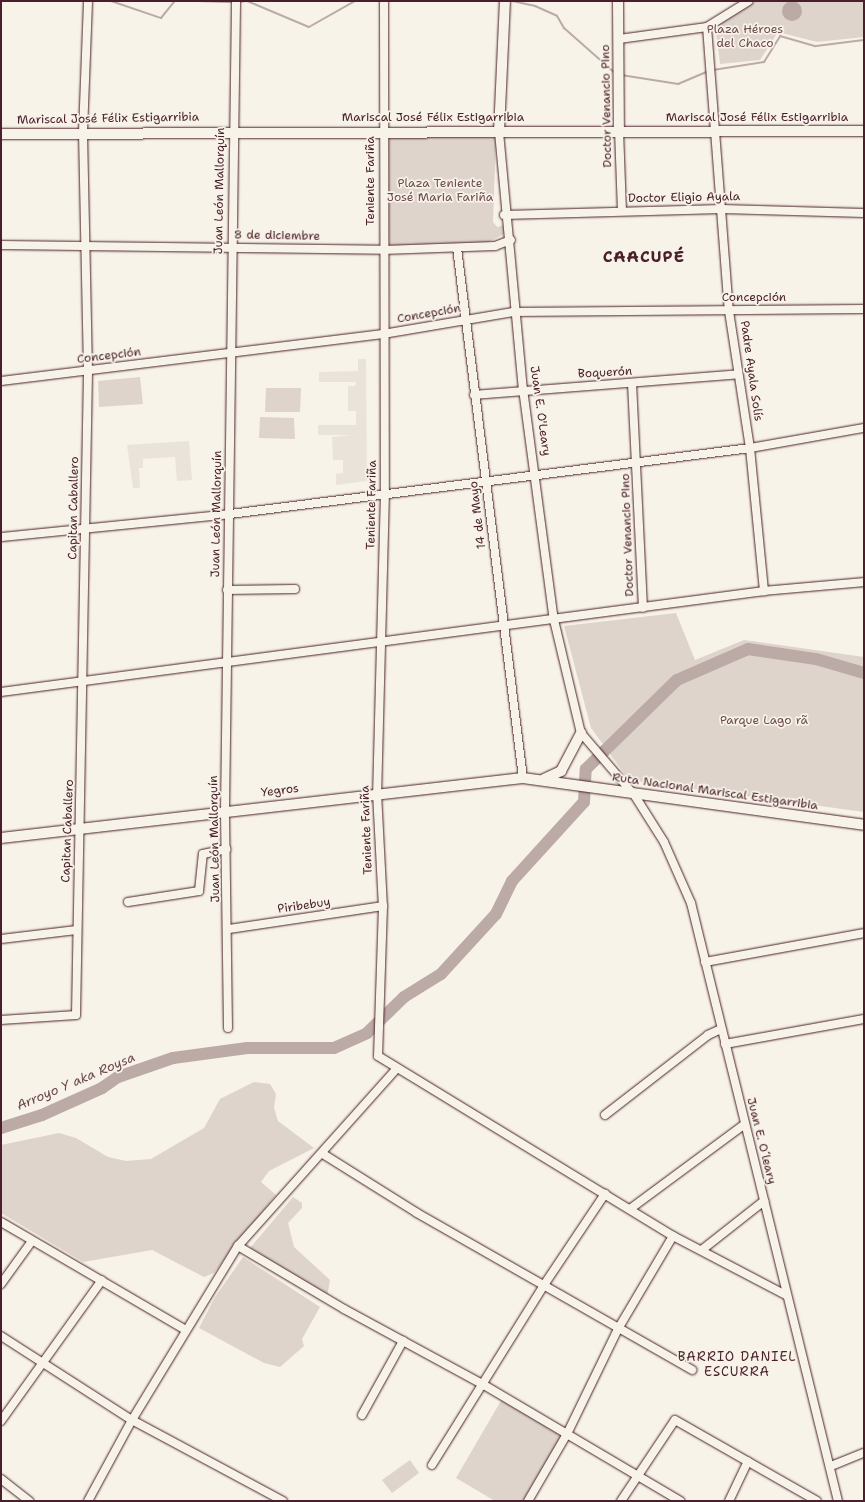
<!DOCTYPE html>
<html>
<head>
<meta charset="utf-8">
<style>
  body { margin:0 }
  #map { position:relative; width:865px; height:1502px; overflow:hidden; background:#f7f3e8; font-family:"Shantell Sans",sans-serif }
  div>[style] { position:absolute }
  .built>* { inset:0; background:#eae3da }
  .green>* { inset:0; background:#ded4cc }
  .water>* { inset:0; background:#bcaaa7 }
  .round { border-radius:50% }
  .stream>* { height:2px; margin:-1px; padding:0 1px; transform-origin:1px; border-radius:1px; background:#bcaaa7 }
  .river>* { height:12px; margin:-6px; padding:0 6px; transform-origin:6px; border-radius:6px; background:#bcaaa7 }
  .roads { filter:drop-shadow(0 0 1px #4a1f2b) drop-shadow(0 0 1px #4a1f2b) }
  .minor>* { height:8px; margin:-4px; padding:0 4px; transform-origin:4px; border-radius:4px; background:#f7f3e8 }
  .major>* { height:10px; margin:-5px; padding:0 5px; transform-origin:5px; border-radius:5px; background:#f7f3e8 }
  span { translate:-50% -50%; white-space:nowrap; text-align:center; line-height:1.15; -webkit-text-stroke:3.5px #f7f3e8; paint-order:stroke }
  .park-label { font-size:12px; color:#6f4c53 }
  .street-label { font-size:12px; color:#4a1f2b }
  .water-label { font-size:13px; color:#6c4950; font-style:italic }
  .neighbourhood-label { font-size:13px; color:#4a1f2b; letter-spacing:1px }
  .district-label { font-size:16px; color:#4a1f2b; font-weight:700; letter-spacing:1px }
  .frame { position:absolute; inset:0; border:2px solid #4a1f2b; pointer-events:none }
</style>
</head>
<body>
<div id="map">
  <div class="built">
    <div style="clip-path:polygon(358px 359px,366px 359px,367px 481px,336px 485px,336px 474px,343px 473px,343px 460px,333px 460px,332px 437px,351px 435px,318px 435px,318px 425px,356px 425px,356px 411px,348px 411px,348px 386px,355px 386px,356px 382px,319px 382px,319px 372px,358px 371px)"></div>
    <div style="clip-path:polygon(189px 441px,192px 480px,177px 481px,175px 457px,143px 459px,143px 468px,139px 468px,140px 488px,133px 488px,127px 445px)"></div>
  </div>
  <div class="green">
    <div style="clip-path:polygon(756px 1px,864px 1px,864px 37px,817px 42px,778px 32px,760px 60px,720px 64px,715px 25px)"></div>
    <div style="clip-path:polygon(385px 137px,496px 137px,493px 222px,497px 227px,505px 225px,506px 233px,487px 243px,387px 247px)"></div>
    <div style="clip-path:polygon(140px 377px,143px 404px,99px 407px,98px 381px)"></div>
    <div style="clip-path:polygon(266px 388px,301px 388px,300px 412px,265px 412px)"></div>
    <div style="clip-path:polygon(260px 417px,294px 418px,295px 439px,259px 438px)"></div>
    <div style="clip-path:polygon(676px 613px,695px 660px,744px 640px,864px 657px,864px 812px,629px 780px,591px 728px,564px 626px)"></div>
    <div style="clip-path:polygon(254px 1082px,270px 1084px,276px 1094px,274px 1108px,278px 1121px,314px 1148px,269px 1171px,261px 1182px,276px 1195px,214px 1273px,204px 1277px,152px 1250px,83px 1262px,1px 1213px,1px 1145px,59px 1133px,76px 1138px,108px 1157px,126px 1161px,151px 1159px,204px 1128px,220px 1099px)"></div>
    <div style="clip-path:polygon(293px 1197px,302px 1203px,302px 1208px,288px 1223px,294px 1247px,330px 1280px,327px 1297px,250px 1248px)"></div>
    <div style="clip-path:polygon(243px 1257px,320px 1307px,302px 1339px,304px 1346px,280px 1367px,264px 1363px,199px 1328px,215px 1297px)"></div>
    <div style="clip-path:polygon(502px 1399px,564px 1435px,526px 1501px,495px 1501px,456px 1478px)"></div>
    <div style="clip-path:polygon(410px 1460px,419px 1473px,392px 1493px,382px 1480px)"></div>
  </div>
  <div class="water">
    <div class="round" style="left:782px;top:1px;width:20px;height:20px"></div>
  </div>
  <div class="stream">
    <div style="left:111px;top:1px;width:53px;rotate:18.8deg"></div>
    <div style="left:161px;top:18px;width:22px;rotate:-51deg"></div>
    <div style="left:197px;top:1px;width:37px;rotate:2deg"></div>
    <div style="left:512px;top:1px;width:24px;rotate:12deg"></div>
    <div style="left:535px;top:6px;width:24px;rotate:24deg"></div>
    <div style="left:557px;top:16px;width:14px;rotate:60deg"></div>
    <div style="left:564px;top:28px;width:68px;rotate:41.4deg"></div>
    <div style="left:238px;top:2px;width:9px;rotate:-6deg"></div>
    <div style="left:247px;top:1px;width:67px;rotate:22.8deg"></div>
    <div style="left:309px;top:27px;width:53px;rotate:-29.5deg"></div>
    <div style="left:713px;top:70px;width:52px;rotate:-8.9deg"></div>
    <div style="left:764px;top:62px;width:31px;rotate:-58deg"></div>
    <div style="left:780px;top:36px;width:37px;rotate:16deg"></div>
    <div style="left:816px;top:46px;width:48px;rotate:-7.1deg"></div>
    <div style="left:621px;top:75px;width:58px;rotate:9deg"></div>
    <div style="left:678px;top:84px;width:34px;rotate:-23deg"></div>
  </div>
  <div class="river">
    <div style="left:1px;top:1128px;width:43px;rotate:-17.6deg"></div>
    <div style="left:42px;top:1115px;width:66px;rotate:-24.2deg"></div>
    <div style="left:102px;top:1088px;width:19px;rotate:-35deg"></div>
    <div style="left:118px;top:1077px;width:58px;rotate:-19.1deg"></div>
    <div style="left:173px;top:1058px;width:75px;rotate:-7.7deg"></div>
    <div style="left:247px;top:1048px;width:87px"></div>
    <div style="left:334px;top:1048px;width:36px;rotate:-24deg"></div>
    <div style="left:367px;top:1033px;width:52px;rotate:-44.2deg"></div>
    <div style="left:404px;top:997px;width:44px;rotate:-31.9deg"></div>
    <div style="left:441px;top:974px;width:81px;rotate:-47.5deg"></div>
    <div style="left:496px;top:914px;width:37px;rotate:-64deg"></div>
    <div style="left:512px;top:881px;width:107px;rotate:-47.7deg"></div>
    <div style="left:584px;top:802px;width:33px;rotate:-87deg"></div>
    <div style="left:586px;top:769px;width:127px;rotate:-44.4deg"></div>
    <div style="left:677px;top:680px;width:77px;rotate:-23.6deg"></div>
    <div style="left:748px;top:649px;width:69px;rotate:8.4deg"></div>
    <div style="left:816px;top:659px;width:50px;rotate:16.3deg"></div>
  </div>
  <div class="roads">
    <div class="minor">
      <div style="left:384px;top:1px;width:491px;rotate:89.9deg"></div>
      <div style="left:385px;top:492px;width:301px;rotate:91.5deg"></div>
      <div style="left:377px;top:793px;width:113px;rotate:87deg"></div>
      <div style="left:383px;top:906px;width:150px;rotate:91.9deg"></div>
      <div style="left:378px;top:1056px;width:346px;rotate:31.4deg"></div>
      <div style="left:673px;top:1236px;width:127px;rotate:27.6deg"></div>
      <div style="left:707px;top:27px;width:285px;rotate:85.6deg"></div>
      <div style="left:729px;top:311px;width:139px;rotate:81.3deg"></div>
      <div style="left:750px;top:448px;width:144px;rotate:84.4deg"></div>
      <div style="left:619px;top:39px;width:89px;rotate:-7.8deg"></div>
      <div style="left:707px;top:27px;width:49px;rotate:-31.8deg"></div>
      <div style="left:619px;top:130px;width:81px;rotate:87.9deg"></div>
      <div style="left:499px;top:132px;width:258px;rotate:84.7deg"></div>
      <div style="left:523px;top:389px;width:233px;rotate:82.4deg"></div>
      <div style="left:554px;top:620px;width:116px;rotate:76.6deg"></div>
      <div style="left:581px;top:733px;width:83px;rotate:49.4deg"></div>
      <div style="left:635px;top:796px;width:54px;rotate:57.8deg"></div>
      <div style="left:664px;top:842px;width:67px;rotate:66.1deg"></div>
      <div style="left:691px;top:903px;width:616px;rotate:76.19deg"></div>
      <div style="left:504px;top:215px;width:218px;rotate:-1.6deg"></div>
      <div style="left:722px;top:209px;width:142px;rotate:1.6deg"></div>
      <div style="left:1px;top:245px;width:382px;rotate:0.7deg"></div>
      <div style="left:383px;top:250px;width:112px;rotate:-2deg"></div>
      <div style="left:495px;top:246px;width:17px;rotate:-21deg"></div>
      <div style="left:457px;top:248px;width:534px;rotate:82.9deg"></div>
      <div style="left:1px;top:381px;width:385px;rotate:-7deg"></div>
      <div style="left:383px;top:334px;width:132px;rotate:-9.6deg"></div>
      <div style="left:513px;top:312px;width:351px;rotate:-0.5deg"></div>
      <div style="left:632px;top:383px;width:225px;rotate:87.2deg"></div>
      <div style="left:474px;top:395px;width:265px;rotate:-4.5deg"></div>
      <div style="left:1px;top:537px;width:230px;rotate:-5.7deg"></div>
      <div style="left:230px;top:514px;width:524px;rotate:-7.23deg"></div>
      <div style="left:750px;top:448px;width:116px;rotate:-10deg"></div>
      <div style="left:227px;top:590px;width:68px;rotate:-0.8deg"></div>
      <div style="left:1px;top:692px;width:770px;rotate:-7.54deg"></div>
      <div style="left:764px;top:591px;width:100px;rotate:-5.1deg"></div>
      <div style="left:128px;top:902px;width:72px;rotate:-8.8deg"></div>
      <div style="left:199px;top:891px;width:37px;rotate:-84deg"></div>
      <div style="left:203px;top:854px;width:24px;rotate:-12deg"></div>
      <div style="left:229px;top:929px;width:156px;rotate:-8.5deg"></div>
      <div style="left:1px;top:939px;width:76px;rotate:-6.8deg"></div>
      <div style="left:705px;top:962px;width:162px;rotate:-10.3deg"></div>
      <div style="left:1px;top:1020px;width:75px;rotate:-3.8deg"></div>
      <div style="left:76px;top:1015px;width:644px;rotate:-88.93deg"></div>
      <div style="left:88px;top:371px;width:239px;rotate:-91.2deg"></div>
      <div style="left:83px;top:132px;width:131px;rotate:-87.8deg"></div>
      <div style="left:228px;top:1028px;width:217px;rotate:-90.8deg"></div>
      <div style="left:225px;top:811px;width:810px;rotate:-89.22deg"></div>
      <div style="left:725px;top:1044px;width:141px;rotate:-10.2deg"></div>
      <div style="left:605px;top:1115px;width:130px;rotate:-37.8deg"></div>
      <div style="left:708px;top:1035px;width:14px;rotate:-25deg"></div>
      <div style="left:323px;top:1154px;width:111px;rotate:32.1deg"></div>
      <div style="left:417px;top:1213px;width:317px;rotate:29.7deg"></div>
      <div style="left:630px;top:1209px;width:143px;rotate:-36.5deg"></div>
      <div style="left:1px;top:1222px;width:214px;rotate:30.3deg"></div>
      <div style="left:238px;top:1246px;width:123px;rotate:30.7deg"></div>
      <div style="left:344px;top:1309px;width:159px;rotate:28.5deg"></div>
      <div style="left:484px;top:1385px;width:228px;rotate:30.6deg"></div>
      <div style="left:703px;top:1249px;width:78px;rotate:-38.2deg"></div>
      <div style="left:1px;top:1284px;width:53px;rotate:-54.2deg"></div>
      <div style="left:1px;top:1336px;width:156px;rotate:32.7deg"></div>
      <div style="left:132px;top:1420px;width:171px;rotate:28.2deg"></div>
      <div style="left:362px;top:1415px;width:85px;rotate:-61deg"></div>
      <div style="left:1px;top:1421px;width:173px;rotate:-54.4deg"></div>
      <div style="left:432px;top:1465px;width:212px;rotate:-58.1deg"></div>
      <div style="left:544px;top:1285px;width:110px;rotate:-56.2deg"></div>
      <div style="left:831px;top:1466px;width:35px;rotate:-22deg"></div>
      <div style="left:1px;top:1479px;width:36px;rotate:38deg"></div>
      <div style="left:88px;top:1501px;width:92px;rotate:-61.5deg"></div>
      <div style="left:132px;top:1420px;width:204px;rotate:-58.7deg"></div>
      <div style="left:238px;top:1246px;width:237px;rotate:-48.2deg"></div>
      <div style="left:528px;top:1501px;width:78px;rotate:-59.8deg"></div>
      <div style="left:567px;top:1434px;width:117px;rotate:-64.1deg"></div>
      <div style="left:618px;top:1329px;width:108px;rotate:-59.4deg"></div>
      <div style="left:621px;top:1501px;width:97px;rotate:-56.3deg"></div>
      <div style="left:675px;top:1420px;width:163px;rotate:29.7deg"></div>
      <div style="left:729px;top:1501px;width:44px;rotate:-64.6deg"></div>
    </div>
    <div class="major">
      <div style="left:618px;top:1px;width:129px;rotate:89.6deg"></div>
      <div style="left:499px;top:132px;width:131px;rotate:-87.4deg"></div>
      <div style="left:1px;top:134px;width:863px;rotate:-0.2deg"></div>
      <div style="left:544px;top:779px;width:19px;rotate:-25deg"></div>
      <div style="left:561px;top:771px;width:43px;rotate:-62.2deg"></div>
      <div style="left:1px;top:838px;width:525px;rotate:-6.56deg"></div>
      <div style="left:523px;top:778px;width:344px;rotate:7.8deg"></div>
    </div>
  </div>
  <div class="park-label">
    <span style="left:745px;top:37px">Plaza Héroes<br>del Chaco</span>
    <span style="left:440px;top:191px">Plaza Teniente<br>José Maria Fariña</span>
    <span style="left:764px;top:721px">Parque Lago rã</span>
  </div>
  <div class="street-label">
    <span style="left:607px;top:106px;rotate:-91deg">Doctor Venancio Pino</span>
    <span style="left:433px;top:118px">Mariscal José Félix Estigarribia</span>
    <span style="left:757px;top:118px">Mariscal José Félix Estigarribia</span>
    <span style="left:108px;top:119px;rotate:-1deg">Mariscal José Félix Estigarribia</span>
    <span style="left:371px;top:181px;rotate:-90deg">Teniente Fariña</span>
    <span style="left:220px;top:191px;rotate:-89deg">Juan León Mallorquín</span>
    <span style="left:684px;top:198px;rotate:-1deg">Doctor Eligio Ayala</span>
    <span style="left:277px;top:236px;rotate:1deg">8 de diciembre</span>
    <span style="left:754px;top:298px">Concepción</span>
    <span style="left:429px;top:314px;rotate:-10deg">Concepción</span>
    <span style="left:109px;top:356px;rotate:-7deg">Concepción</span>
    <span style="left:751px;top:371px;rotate:82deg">Padre Ayala Solís</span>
    <span style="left:605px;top:373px;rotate:-3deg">Boquerón</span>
    <span style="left:540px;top:411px;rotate:82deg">Juan E. O'Leary</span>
    <span style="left:372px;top:505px;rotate:-89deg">Teniente Fariña</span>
    <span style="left:74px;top:508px;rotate:-89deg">Capitan Caballero</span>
    <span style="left:217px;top:514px;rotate:-89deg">Juan León Mallorquín</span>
    <span style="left:478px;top:515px;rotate:-97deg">14 de Mayo</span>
    <span style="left:628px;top:535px;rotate:-92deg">Doctor Venancio Pino</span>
    <span style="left:280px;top:791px;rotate:-7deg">Yegros</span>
    <span style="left:715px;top:792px;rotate:8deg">Ruta Nacional Mariscal Estigarribia</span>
    <span style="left:367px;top:830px;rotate:-92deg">Teniente Fariña</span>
    <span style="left:68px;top:831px;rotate:-88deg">Capitan Caballero</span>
    <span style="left:215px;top:839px;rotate:-91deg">Juan León Mallorquín</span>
    <span style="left:304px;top:906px;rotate:-8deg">Piribebuy</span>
    <span style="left:761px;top:1141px;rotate:76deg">Juan E. O´leary</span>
  </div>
  <div class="water-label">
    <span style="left:76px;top:1082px;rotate:-23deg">Arroyo Y aka Roysa</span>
  </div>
  <div class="neighbourhood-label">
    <span style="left:737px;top:1365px">BARRIO DANIEL<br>ESCURRA</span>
  </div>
  <div class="district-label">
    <span style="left:644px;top:257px">CAACUPÉ</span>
  </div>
  <div class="frame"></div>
</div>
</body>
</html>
